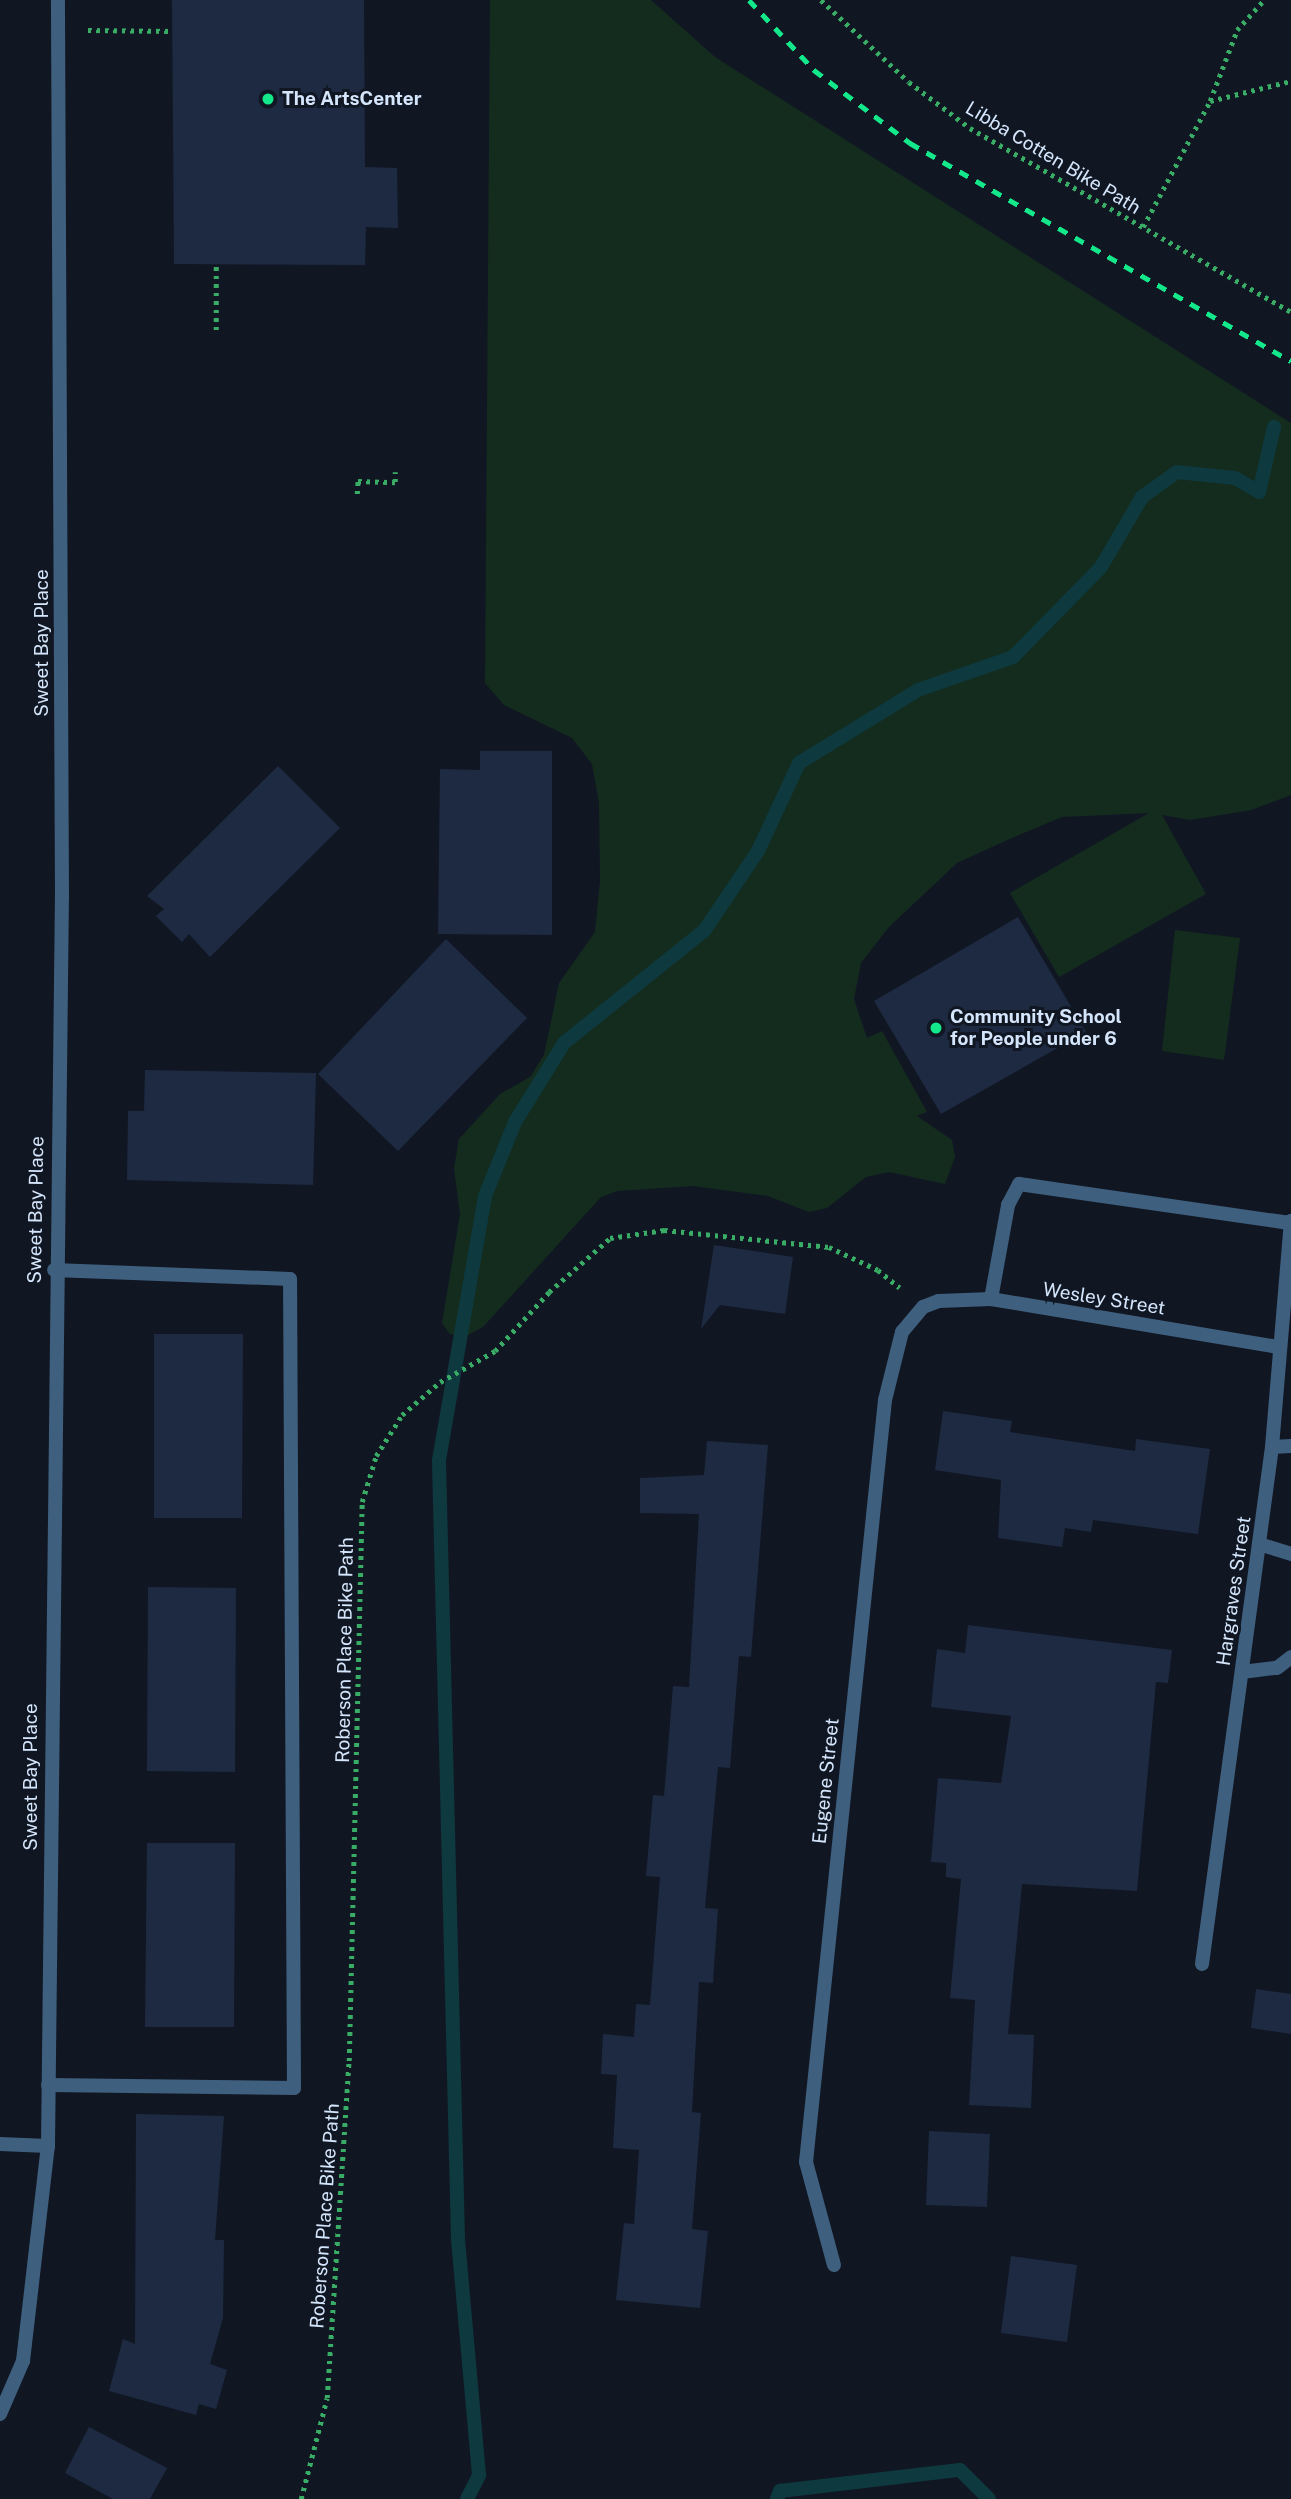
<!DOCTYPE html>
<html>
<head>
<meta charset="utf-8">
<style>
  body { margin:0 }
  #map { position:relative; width:1291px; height:2499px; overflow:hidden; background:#101723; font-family:"Public Sans",sans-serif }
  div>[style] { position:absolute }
  .green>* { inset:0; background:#142c1e }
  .stream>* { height:14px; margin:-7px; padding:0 7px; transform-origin:7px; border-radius:7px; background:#0e393e }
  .building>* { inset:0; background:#1e2a42 }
  .path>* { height:4.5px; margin-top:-2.25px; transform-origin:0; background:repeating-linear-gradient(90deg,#39ac66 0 3.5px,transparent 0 8.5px) }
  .lane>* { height:14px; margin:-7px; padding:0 7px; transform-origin:7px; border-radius:7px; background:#3f5f7e }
  .street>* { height:14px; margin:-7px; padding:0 7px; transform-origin:7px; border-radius:7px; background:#3f5f7e }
  .rail>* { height:5px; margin-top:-2.5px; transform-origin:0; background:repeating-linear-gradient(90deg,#13e98a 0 10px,transparent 0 19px) }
  .dots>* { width:19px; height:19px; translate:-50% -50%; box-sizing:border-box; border:4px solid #101723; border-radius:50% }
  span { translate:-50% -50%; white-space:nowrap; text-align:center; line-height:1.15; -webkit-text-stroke:6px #101723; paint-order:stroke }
  .poi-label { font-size:19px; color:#d5e6fc; font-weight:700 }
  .left { translate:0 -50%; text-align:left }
  .street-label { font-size:19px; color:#d5e6fc }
</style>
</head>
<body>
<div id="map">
  <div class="green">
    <div style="clip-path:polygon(490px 0,651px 0,715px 57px,1291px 423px,1291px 795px,1251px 810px,1190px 820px,1162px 815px,1206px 894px,1059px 977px,1010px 893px,1149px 813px,1062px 817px,1005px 841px,957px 863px,889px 927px,861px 963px,854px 999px,867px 1038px,882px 1031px,927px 1112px,917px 1116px,952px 1140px,955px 1157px,945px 1184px,889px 1172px,866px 1177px,827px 1208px,809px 1212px,768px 1196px,693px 1186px,617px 1191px,601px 1197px,483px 1327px,468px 1335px,450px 1334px,442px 1323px,460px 1214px,454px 1168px,459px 1139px,500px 1094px,530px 1077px,544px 1055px,559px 983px,595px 932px,600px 881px,599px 803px,592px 764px,572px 738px,504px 705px,485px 683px)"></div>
    <div style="clip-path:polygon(1175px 930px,1240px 938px,1224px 1060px,1162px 1051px)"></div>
  </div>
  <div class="stream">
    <div style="left:467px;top:2499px;width:27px;rotate:-63deg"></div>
    <div style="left:479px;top:2475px;width:237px;rotate:-95.1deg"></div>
    <div style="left:458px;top:2239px;width:779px;rotate:-91.4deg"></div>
    <div style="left:439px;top:1460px;width:268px;rotate:-80.1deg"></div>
    <div style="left:485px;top:1196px;width:80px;rotate:-67.9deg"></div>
    <div style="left:515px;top:1122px;width:93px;rotate:-58.2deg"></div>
    <div style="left:564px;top:1043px;width:179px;rotate:-38.7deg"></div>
    <div style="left:704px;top:931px;width:97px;rotate:-56deg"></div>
    <div style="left:758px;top:851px;width:97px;rotate:-65deg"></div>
    <div style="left:799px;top:763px;width:140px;rotate:-31.5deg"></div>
    <div style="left:918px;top:690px;width:101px;rotate:-19.2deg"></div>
    <div style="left:1013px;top:657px;width:126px;rotate:-45.6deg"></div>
    <div style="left:1101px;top:567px;width:81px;rotate:-59.6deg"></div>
    <div style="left:1142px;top:497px;width:43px;rotate:-35.5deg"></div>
    <div style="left:1177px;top:472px;width:58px;rotate:5.9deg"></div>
    <div style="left:1235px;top:478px;width:28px;rotate:30deg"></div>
    <div style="left:1259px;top:492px;width:67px;rotate:-77deg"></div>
    <div style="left:777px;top:2499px;width:9px;rotate:-69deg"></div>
    <div style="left:780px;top:2491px;width:181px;rotate:-6.7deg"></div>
    <div style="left:960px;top:2470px;width:41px;rotate:45deg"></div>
  </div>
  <div class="building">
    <div style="clip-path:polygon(172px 0,364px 0,365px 167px,397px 168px,398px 228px,366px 227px,365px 265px,174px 264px)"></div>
    <div style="clip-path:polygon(480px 751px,552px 751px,552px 935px,438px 934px,440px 769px,480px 770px)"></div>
    <div style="clip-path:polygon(278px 766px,340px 828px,210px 957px,189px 934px,182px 942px,156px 916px,164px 909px,147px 896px)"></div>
    <div style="clip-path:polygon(1018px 917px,1086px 1032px,941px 1114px,874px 1001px)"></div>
    <div style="clip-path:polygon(446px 939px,527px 1018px,398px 1151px,318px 1074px)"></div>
    <div style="clip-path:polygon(145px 1070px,316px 1073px,313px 1185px,127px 1180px,128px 1111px,144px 1111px)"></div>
    <div style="clip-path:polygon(714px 1245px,793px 1257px,785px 1314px,720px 1305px,701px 1329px)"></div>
    <div style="clip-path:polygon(154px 1334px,243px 1334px,242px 1518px,154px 1518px)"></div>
    <div style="clip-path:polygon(943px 1411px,1012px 1421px,1010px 1432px,1135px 1451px,1136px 1439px,1210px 1449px,1198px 1534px,1093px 1520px,1091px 1532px,1065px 1528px,1062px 1547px,998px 1538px,1001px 1480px,935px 1470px)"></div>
    <div style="clip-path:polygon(707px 1441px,768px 1445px,751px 1657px,739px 1656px,730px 1768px,718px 1767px,705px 1908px,718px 1909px,713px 1983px,699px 1982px,692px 2112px,701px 2113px,692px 2229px,708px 2231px,700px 2308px,616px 2300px,624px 2223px,634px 2224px,639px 2150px,613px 2148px,617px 2075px,601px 2074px,603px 2034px,634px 2037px,636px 2004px,650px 2005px,660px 1877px,646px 1876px,653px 1795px,664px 1796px,673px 1686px,689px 1687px,699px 1514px,640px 1513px,640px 1478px,704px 1475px)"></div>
    <div style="clip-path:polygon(148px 1587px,236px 1588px,235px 1772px,147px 1771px)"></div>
    <div style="clip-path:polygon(968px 1625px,1172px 1650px,1168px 1683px,1156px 1682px,1137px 1891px,1022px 1884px,1008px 2034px,1034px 2035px,1031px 2108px,969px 2105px,975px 2000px,950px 1998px,961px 1879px,946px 1877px,946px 1863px,931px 1862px,938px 1778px,1001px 1783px,1011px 1716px,931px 1707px,937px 1649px,965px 1653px)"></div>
    <div style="clip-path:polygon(147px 1843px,235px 1843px,234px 2027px,145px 2027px)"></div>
    <div style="clip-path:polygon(1256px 1989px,1291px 1994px,1291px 2034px,1251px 2028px)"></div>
    <div style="clip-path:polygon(136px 2114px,224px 2116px,215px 2240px,224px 2240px,223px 2318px,210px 2364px,227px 2370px,216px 2409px,199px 2404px,196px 2415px,109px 2391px,123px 2339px,135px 2344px)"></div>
    <div style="clip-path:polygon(929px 2131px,990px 2134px,987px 2207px,926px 2205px)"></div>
    <div style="clip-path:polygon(1011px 2256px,1077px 2265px,1067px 2342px,1001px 2333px)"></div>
    <div style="clip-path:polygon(89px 2427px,167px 2468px,150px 2499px,113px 2499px,65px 2473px)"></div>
  </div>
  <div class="path">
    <div style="left:821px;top:0;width:120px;rotate:43deg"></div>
    <div style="left:909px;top:82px;width:76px;rotate:37deg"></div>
    <div style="left:970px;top:128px;width:370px;rotate:29.8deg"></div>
    <div style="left:88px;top:30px;width:84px;rotate:0.7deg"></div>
    <div style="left:1210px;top:101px;width:83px;rotate:-13.9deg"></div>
    <div style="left:1143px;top:227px;width:143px;rotate:-62deg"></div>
    <div style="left:1210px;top:101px;width:76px;rotate:-69.2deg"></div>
    <div style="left:1237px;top:30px;width:40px;rotate:-48deg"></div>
    <div style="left:216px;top:330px;width:65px;rotate:-90deg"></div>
    <div style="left:357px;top:494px;width:13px;rotate:-86deg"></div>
    <div style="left:358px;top:481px;width:37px;rotate:2deg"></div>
    <div style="left:395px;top:482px;width:10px;rotate:-90deg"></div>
    <div style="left:301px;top:2499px;width:104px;rotate:-75.6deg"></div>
    <div style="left:327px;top:2398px;width:338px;rotate:-86.3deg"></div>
    <div style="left:349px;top:2061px;width:559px;rotate:-88.67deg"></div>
    <div style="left:362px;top:1502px;width:48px;rotate:-73.1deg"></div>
    <div style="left:376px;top:1456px;width:49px;rotate:-57.6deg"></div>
    <div style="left:402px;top:1415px;width:50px;rotate:-41deg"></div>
    <div style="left:440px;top:1382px;width:63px;rotate:-29.4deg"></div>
    <div style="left:495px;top:1351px;width:80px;rotate:-47.5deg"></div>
    <div style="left:549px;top:1292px;width:81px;rotate:-41.5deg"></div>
    <div style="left:610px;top:1238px;width:55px;rotate:-8.4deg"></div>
    <div style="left:664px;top:1230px;width:166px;rotate:5.9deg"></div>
    <div style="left:829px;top:1247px;width:54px;rotate:25.1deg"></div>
    <div style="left:878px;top:1270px;width:28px;rotate:39deg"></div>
  </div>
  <div class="lane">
    <div style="left:991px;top:1299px;width:96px;rotate:-79.7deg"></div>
    <div style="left:1008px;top:1205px;width:24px;rotate:-62deg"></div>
    <div style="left:1019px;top:1184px;width:275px;rotate:8.2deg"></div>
    <div style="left:1272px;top:1447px;width:19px;rotate:-3deg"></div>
    <div style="left:1259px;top:1544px;width:34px;rotate:17deg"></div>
    <div style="left:1242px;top:1672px;width:35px;rotate:-7deg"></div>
    <div style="left:1277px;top:1668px;width:18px;rotate:-38deg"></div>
    <div style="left:48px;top:2085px;width:246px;rotate:0.7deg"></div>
    <div style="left:294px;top:2088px;width:809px;rotate:-90.28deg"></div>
    <div style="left:290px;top:1279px;width:236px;rotate:-177.8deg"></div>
  </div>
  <div class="street">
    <div style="left:1202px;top:1964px;width:522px;rotate:-82.29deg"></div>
    <div style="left:1272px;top:1447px;width:227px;rotate:-85.2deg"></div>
    <div style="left:0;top:2144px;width:48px;rotate:2.4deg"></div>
    <div style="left:834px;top:2265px;width:107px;rotate:-105.2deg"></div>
    <div style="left:806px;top:2162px;width:766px;rotate:-84.08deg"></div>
    <div style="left:885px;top:1400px;width:70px;rotate:-76deg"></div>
    <div style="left:902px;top:1332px;width:33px;rotate:-50deg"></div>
    <div style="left:923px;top:1307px;width:17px;rotate:-21deg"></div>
    <div style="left:939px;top:1301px;width:52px;rotate:-2.2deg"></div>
    <div style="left:991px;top:1299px;width:292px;rotate:9.5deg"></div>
    <div style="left:0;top:2414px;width:58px;rotate:-66.5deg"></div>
    <div style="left:23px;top:2361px;width:216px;rotate:-83.4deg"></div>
    <div style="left:48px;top:2146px;width:1250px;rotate:-89.36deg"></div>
    <div style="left:62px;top:896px;width:896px;rotate:-90.26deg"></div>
  </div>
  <div class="rail">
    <div style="left:749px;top:0;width:96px;rotate:47.1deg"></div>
    <div style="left:814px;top:70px;width:121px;rotate:37.2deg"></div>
    <div style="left:910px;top:143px;width:439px;rotate:29.8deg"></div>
  </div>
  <div class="dots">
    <div style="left:268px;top:99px;background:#13e98a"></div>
    <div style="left:936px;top:1028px;background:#13e98a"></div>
  </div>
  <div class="poi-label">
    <span class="left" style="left:282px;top:99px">The ArtsCenter</span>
    <span class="left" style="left:950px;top:1028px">Community School<br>for People under 6</span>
  </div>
  <div class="street-label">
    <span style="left:1053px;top:158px;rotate:31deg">Libba Cotten Bike Path</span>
    <span style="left:42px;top:643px;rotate:-90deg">Sweet Bay Place</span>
    <span style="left:36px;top:1210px;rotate:-89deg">Sweet Bay Place</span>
    <span style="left:1104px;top:1299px;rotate:9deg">Wesley Street</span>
    <span style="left:1234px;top:1591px;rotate:-82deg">Hargraves Street</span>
    <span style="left:345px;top:1650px;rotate:-89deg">Roberson Place Bike Path</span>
    <span style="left:31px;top:1777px;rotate:-90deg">Sweet Bay Place</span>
    <span style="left:826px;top:1781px;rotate:-84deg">Eugene Street</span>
    <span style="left:325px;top:2216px;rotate:-86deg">Roberson Place Bike Path</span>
  </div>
</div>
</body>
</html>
